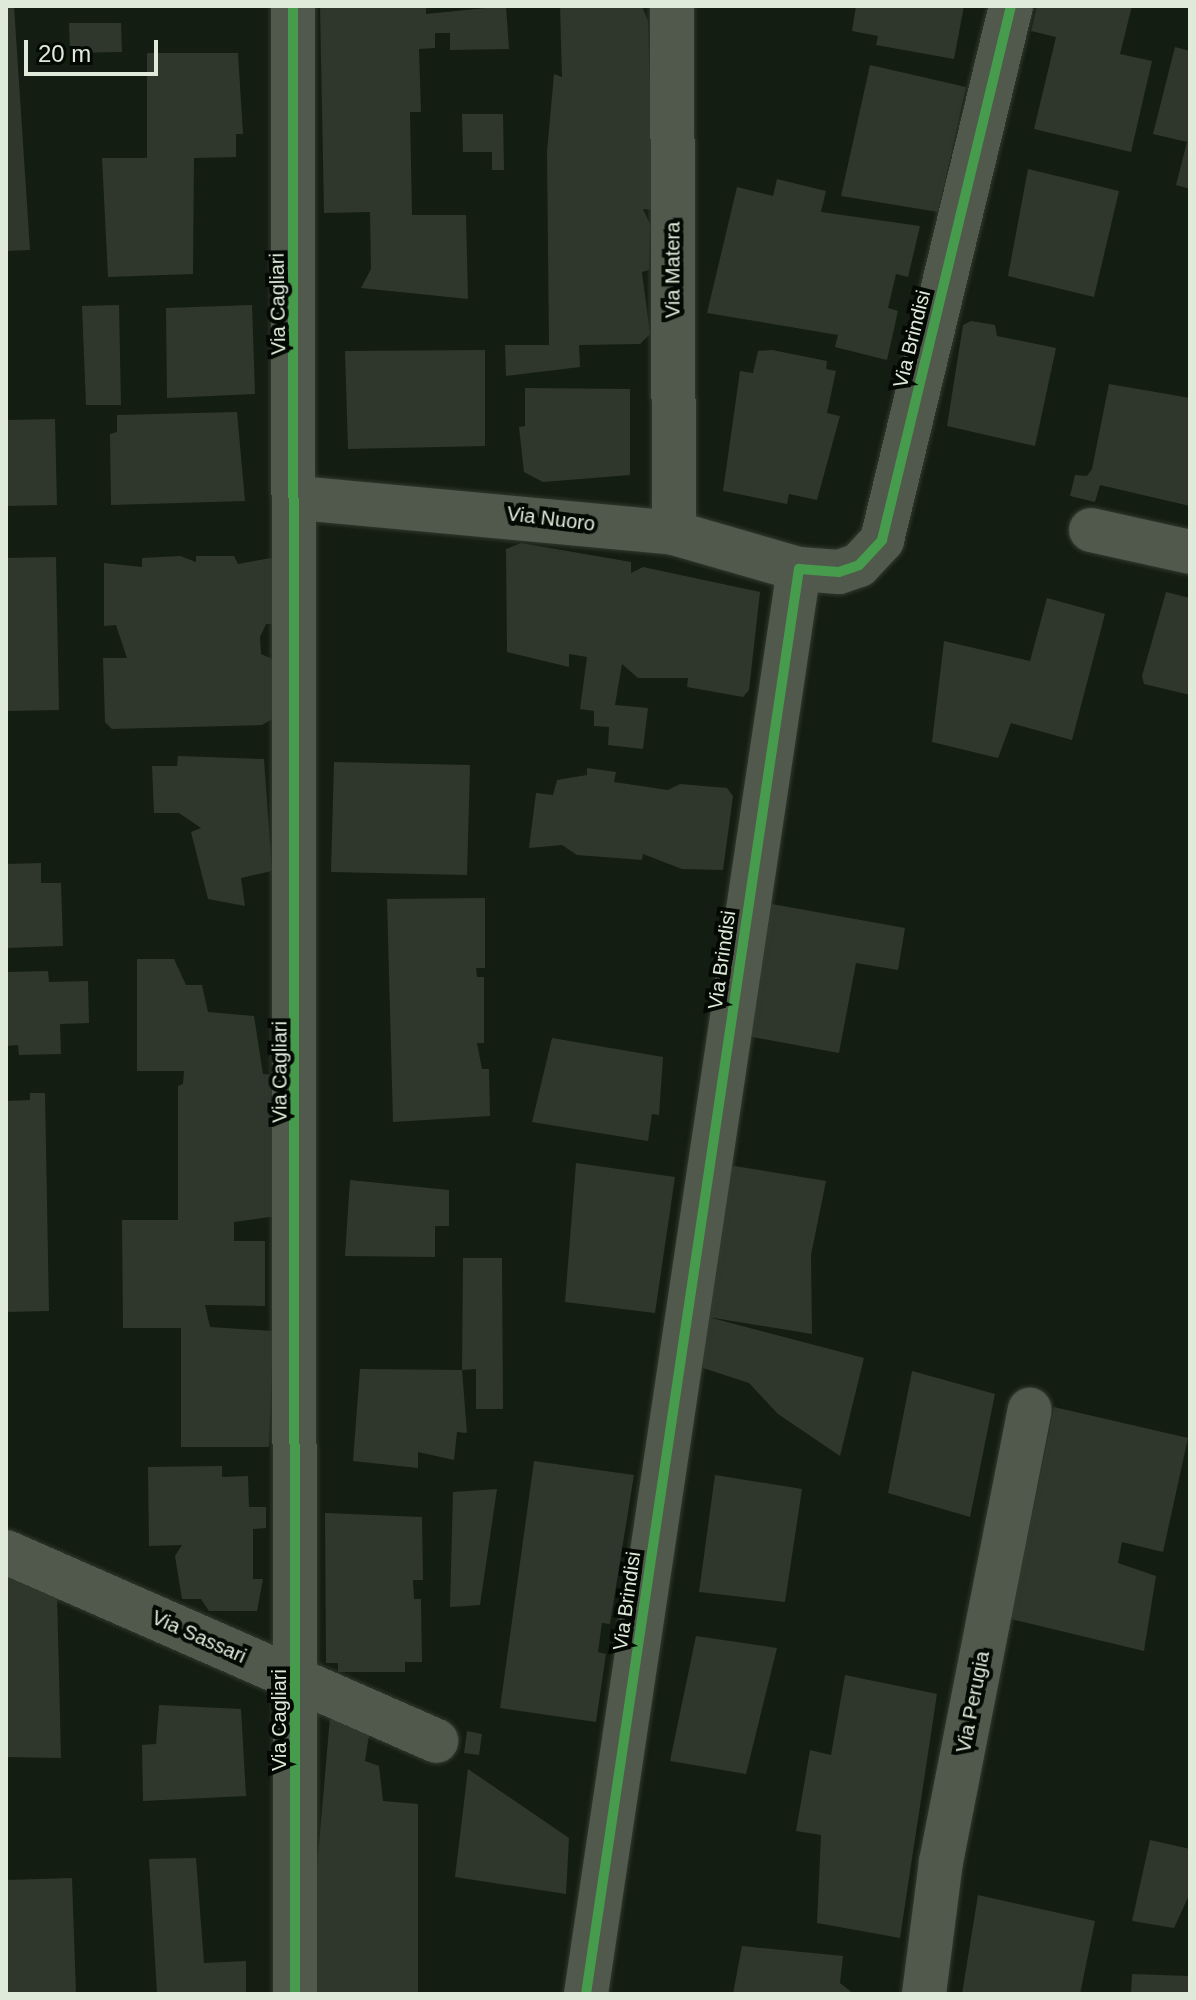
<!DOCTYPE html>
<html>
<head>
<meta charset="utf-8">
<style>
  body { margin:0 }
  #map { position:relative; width:1196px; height:2000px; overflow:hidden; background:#141d11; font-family:Arial,sans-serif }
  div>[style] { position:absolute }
  .building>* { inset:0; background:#2f372c }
  .roads { filter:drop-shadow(0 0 2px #31392e) drop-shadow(0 0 2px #31392e) }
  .minor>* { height:44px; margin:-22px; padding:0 22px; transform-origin:22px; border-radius:22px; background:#50594c }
  .cycleway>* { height:10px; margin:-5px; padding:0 5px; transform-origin:5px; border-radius:5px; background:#469c4c }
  span { translate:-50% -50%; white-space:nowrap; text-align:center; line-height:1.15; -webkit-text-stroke:8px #040a03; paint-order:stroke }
  .street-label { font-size:20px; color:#dfeada }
  .frame { position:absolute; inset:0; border:8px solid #dfeada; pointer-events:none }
  .scale { position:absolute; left:24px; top:40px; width:134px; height:36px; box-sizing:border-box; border:4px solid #dfeada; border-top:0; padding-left:10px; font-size:24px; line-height:28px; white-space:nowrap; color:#dfeada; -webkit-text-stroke:6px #040a03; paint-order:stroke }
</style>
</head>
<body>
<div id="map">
  <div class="building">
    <div style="clip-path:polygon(6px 6px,14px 6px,30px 250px,6px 251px)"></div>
    <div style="clip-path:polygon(320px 6px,426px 6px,426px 14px,506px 6px,509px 49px,450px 50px,450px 33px,435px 33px,435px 48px,419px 49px,421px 112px,410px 112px,412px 215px,466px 215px,468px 299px,361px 288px,371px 269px,370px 212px,324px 213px)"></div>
    <div style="clip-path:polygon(560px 6px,642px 6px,648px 21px,653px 210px,643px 209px,650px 224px,649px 270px,642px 272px,650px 334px,640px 344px,579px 345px,580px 367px,506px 376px,505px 345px,549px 345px,547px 152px,554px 74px,562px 77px)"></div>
    <div style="clip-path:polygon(856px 6px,964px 6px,954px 59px,876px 45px,878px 36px,852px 31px)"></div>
    <div style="clip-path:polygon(1037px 6px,1132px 6px,1120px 54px,1152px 61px,1131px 152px,1034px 129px,1056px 37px,1031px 31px)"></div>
    <div style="clip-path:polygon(69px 23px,121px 23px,122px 52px,70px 53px)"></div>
    <div style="clip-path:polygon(1175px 47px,1190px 51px,1190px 189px,1176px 185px,1187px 142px,1153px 134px)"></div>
    <div style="clip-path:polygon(147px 53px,238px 53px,243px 134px,236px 134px,236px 157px,194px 158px,193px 274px,108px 277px,102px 158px,147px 158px)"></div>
    <div style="clip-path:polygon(870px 65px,966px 87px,938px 212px,841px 196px)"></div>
    <div style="clip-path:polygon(462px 114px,503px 114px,504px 170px,492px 170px,492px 152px,463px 152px)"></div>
    <div style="clip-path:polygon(1028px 169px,1119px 191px,1094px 297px,1008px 276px)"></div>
    <div style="clip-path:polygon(777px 179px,826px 191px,821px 212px,920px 226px,908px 277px,896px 274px,888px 308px,898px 311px,887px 360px,835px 347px,838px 335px,707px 313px,737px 187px,773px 196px)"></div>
    <div style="clip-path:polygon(119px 305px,121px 405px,86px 405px,82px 306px)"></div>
    <div style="clip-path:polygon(252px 305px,255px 394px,167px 398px,166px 308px)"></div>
    <div style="clip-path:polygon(971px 321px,995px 325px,997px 336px,1056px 348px,1035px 446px,947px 426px,963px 325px)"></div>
    <div style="clip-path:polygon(485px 350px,485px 446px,348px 449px,345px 351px)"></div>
    <div style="clip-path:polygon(772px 350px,827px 361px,826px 369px,836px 371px,827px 413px,840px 416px,817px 500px,789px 494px,787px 504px,723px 491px,740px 371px,753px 373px,758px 351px)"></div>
    <div style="clip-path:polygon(1109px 384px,1190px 398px,1190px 506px,1100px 485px,1095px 502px,1070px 496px,1075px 475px,1087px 476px,1092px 469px)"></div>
    <div style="clip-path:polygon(525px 388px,630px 389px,630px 475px,543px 482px,524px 472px,519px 427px,525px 426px)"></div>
    <div style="clip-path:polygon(237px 412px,245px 501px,111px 505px,110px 434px,117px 432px,117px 415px)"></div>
    <div style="clip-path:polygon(55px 419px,57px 505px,6px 506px,6px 420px)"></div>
    <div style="clip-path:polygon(521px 543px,631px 562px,631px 573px,643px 567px,760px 592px,749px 690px,743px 697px,687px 687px,688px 678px,638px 678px,622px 664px,615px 705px,648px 708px,643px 749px,608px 745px,609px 727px,594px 726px,594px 711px,580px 709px,587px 657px,569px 654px,569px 667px,507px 652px,506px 549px)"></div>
    <div style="clip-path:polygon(180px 556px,196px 562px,196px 556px,234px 556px,238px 564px,271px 558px,279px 566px,275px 624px,266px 624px,260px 637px,261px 654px,277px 661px,272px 719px,262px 725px,112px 729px,105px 722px,103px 658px,127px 658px,116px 625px,104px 626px,104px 563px,142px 567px,142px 558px)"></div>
    <div style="clip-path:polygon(56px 557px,59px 710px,6px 711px,6px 558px)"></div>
    <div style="clip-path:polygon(1166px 592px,1190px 598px,1190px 695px,1144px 684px,1142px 676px)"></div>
    <div style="clip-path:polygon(1047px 598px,1105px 614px,1072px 740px,1011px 723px,998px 758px,932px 742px,944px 641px,1030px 661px)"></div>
    <div style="clip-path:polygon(178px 756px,264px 759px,272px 871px,241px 878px,245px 906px,208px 899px,191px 832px,201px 828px,179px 813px,154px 813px,152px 766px,177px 766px)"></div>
    <div style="clip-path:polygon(334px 762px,470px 765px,467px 875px,331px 872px)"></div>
    <div style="clip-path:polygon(587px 768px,616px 772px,614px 782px,668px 790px,680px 784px,727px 788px,733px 796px,723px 870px,682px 869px,643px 854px,642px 860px,577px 855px,562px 845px,529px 848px,536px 793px,553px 795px,557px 780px,587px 775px)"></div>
    <div style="clip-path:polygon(41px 863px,41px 883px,61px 883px,63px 946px,6px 948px,6px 864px)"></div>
    <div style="clip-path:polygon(485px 898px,485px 968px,476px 968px,477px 977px,484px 977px,484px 1043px,477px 1043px,482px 1069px,489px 1069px,490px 1116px,393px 1122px,387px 899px)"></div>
    <div style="clip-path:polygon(761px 902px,905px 928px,898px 970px,856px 963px,839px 1053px,736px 1034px)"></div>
    <div style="clip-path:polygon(137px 959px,174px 959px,186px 985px,202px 985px,208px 1012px,254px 1016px,263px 1074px,278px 1075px,277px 1216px,234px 1222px,234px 1241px,265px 1241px,265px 1306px,205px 1305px,210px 1327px,273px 1331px,269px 1447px,181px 1447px,181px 1328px,123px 1328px,122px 1220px,178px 1220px,178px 1086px,183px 1084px,184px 1071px,137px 1071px)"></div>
    <div style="clip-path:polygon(48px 971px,49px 982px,88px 981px,89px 1023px,60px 1024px,61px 1054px,19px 1055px,18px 1045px,6px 1046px,6px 972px)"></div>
    <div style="clip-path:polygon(552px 1038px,663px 1057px,659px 1115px,652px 1114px,648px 1141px,532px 1122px)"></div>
    <div style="clip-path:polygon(30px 1093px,45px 1093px,49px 1311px,6px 1312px,6px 1101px,30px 1100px)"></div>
    <div style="clip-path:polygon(576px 1163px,675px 1177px,655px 1313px,565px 1302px)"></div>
    <div style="clip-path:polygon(722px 1164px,826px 1181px,811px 1255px,812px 1334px,708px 1317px,864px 1358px,840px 1456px,778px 1414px,749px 1383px,703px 1368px,703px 1315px)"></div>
    <div style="clip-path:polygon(350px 1180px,449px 1190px,449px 1226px,435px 1226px,435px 1257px,345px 1256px)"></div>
    <div style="clip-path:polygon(463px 1258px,502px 1258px,503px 1409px,476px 1409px,476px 1369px,462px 1370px)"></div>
    <div style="clip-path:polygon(360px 1369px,462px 1370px,467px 1433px,457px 1432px,454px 1460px,418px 1452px,418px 1468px,353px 1461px)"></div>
    <div style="clip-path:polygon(912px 1371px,995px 1394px,970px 1517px,888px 1493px)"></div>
    <div style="clip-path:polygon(1054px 1407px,1188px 1438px,1163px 1552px,1122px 1542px,1118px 1563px,1156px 1576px,1144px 1651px,1011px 1619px)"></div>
    <div style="clip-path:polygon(534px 1461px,634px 1475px,610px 1624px,602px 1623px,598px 1652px,606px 1654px,596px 1722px,500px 1708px)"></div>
    <div style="clip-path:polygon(222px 1466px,222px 1477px,248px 1476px,249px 1507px,266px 1507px,266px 1528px,253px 1529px,253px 1579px,263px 1579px,257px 1611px,209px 1611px,201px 1599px,182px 1599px,175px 1556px,182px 1545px,149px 1546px,148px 1467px)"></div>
    <div style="clip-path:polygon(715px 1475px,802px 1489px,785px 1602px,699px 1592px)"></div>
    <div style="clip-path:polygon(497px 1489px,480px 1605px,450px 1607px,453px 1492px)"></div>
    <div style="clip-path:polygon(325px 1513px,422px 1517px,423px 1580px,413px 1580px,414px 1599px,421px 1599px,422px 1662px,405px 1662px,405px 1672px,338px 1672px,338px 1663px,326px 1663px)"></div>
    <div style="clip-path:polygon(6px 1568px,57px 1594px,61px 1758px,6px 1757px)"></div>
    <div style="clip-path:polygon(696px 1636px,777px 1648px,746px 1774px,670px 1761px)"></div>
    <div style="clip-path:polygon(845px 1675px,937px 1694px,900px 1938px,817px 1923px,821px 1835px,796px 1831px,810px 1750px,831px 1755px)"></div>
    <div style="clip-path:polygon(159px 1705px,241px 1709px,246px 1796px,143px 1801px,142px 1745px,156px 1744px)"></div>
    <div style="clip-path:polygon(330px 1717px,369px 1735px,365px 1761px,379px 1766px,383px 1801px,418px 1804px,418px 1994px,316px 1994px,317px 1867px)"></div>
    <div style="clip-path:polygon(467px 1731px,482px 1734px,479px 1755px,464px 1753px)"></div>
    <div style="clip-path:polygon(468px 1769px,569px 1838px,566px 1894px,455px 1877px)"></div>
    <div style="clip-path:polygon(1150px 1840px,1190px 1849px,1190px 1893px,1174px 1928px,1132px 1921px)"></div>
    <div style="clip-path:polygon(196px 1858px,204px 1963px,246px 1961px,246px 1994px,157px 1994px,149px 1859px)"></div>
    <div style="clip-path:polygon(72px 1878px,76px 1994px,6px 1994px,6px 1880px)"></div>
    <div style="clip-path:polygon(978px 1895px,1095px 1921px,1080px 1994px,962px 1994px)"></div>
    <div style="clip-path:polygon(742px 1946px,843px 1956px,840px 1983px,854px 1994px,733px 1994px)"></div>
    <div style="clip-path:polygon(1132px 1974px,1190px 1976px,1190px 1994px,1131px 1994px)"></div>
  </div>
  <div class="roads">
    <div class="minor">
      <div style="left:293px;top:6px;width:1988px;rotate:89.94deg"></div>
      <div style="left:672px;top:6px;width:527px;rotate:89.78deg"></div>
      <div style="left:298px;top:498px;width:378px;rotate:5.3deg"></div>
      <div style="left:674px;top:533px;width:130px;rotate:16.1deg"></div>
      <div style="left:1091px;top:530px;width:101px;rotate:12.5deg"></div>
      <div style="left:6px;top:1552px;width:470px;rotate:23.7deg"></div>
      <div style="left:586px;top:1994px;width:1441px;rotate:-81.5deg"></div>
      <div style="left:799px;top:569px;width:40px;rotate:4.3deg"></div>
      <div style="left:839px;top:572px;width:21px;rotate:-19deg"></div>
      <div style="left:859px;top:565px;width:34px;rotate:-47deg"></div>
      <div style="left:882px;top:540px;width:549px;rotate:-76.42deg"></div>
      <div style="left:924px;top:1994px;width:133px;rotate:-82.7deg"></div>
      <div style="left:941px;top:1862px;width:461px;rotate:-78.9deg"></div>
    </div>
  </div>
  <div class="cycleway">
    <div style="left:293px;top:6px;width:1988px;rotate:89.94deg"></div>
    <div style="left:586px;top:1994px;width:1441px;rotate:-81.5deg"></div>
    <div style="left:799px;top:569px;width:40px;rotate:4.3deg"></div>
    <div style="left:839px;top:572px;width:21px;rotate:-19deg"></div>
    <div style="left:859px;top:565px;width:34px;rotate:-47deg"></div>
    <div style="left:882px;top:540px;width:549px;rotate:-76.42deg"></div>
  </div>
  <div class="street-label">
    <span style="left:673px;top:270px;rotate:-90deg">Via Matera</span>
    <span style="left:278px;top:304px;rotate:-91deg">Via Cagliari</span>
    <span style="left:912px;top:339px;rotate:-76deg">Via Brindisi</span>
    <span style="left:551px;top:519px;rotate:7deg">Via Nuoro</span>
    <span style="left:722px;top:960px;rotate:-82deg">Via Brindisi</span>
    <span style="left:280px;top:1072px;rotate:-90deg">Via Cagliari</span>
    <span style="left:627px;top:1601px;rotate:-82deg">Via Brindisi</span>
    <span style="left:199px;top:1637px;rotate:24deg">Via Sassari</span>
    <span style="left:973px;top:1702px;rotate:-79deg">Via Perugia</span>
    <span style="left:279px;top:1720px;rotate:-90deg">Via Cagliari</span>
  </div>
  <div class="frame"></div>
  <div class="scale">20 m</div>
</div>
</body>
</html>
